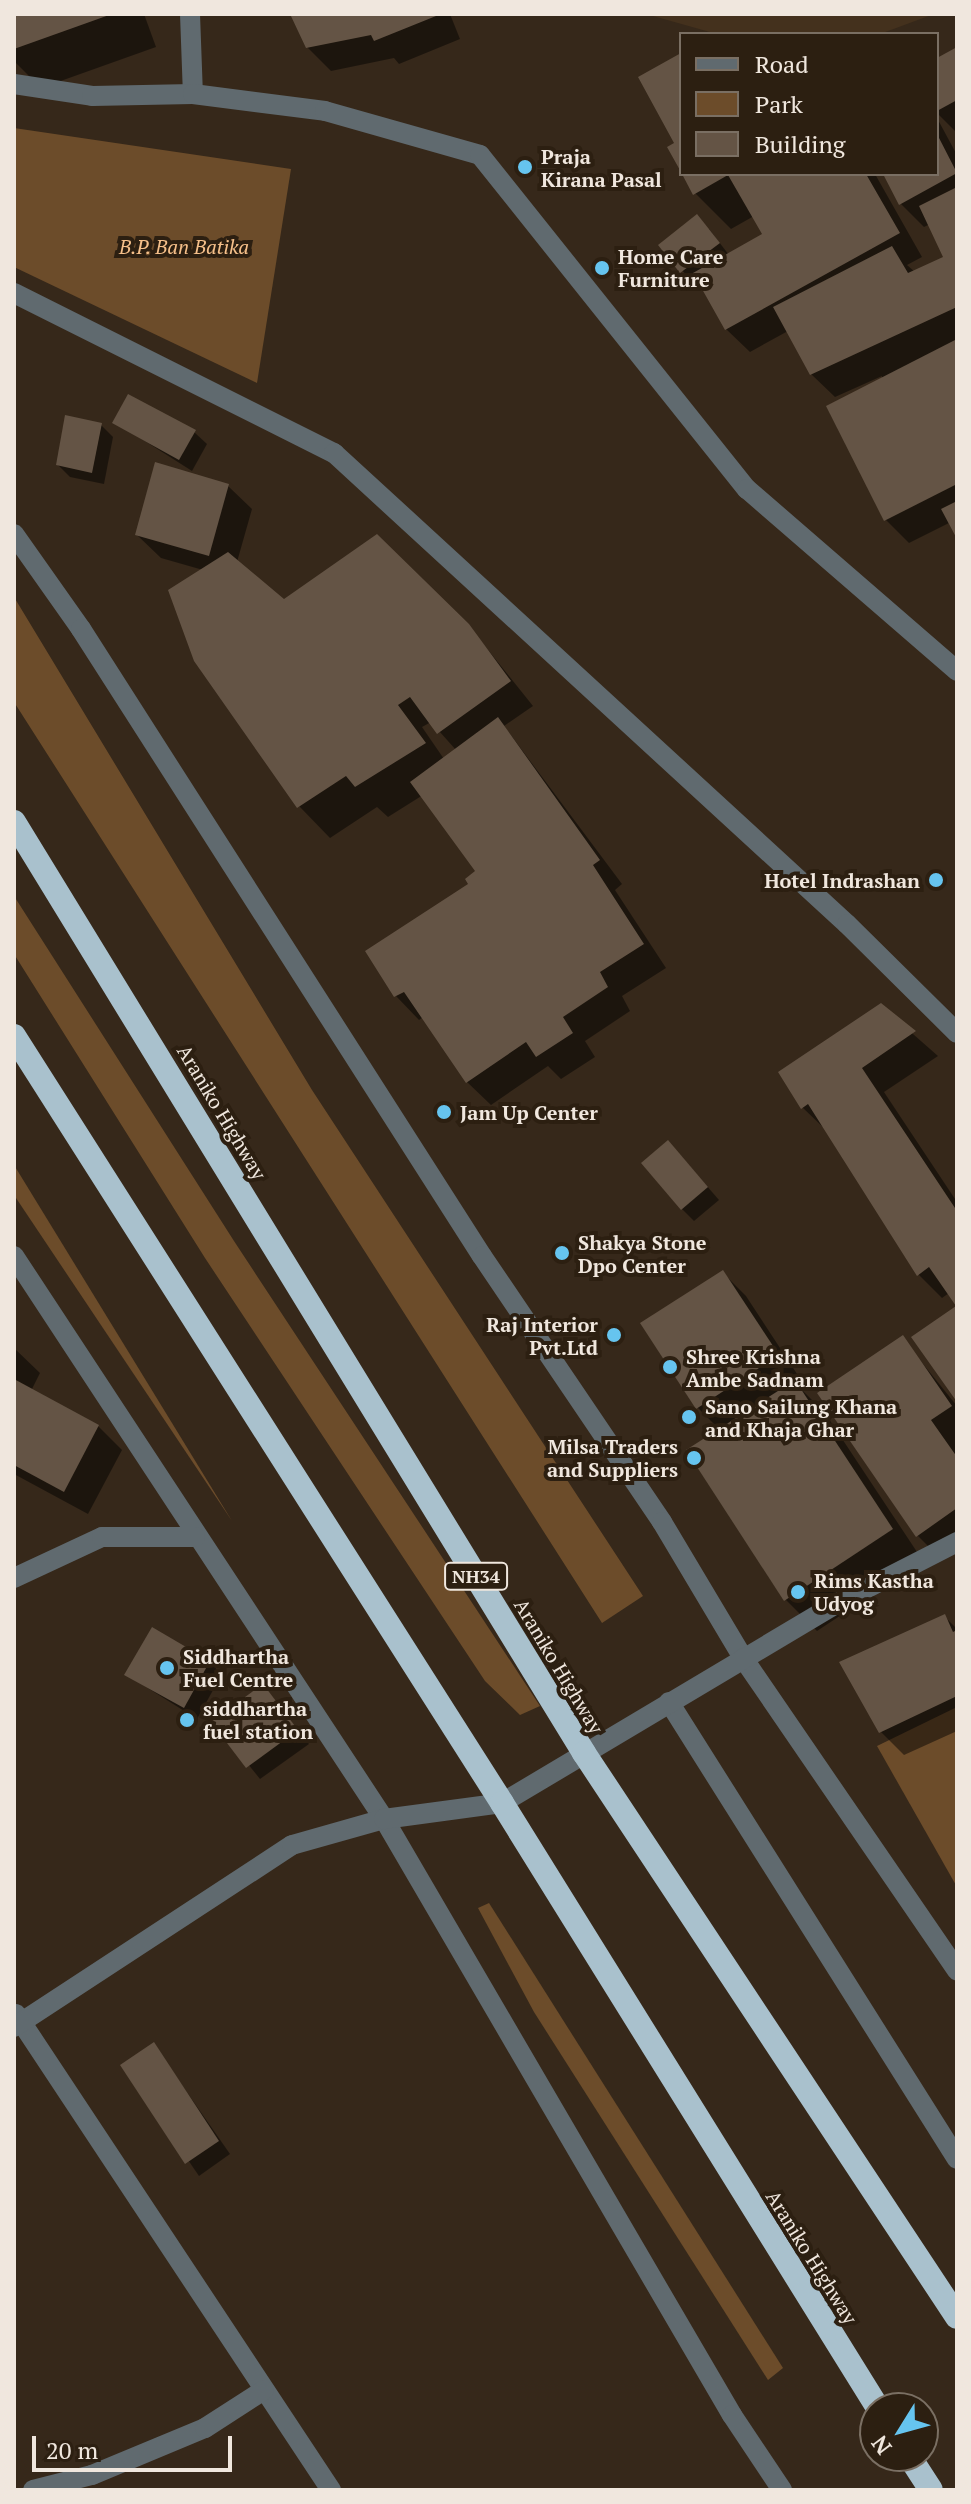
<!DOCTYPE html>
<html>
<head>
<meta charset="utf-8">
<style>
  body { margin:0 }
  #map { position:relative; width:971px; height:2504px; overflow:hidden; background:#36281a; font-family:"PT Serif",serif }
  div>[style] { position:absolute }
  .built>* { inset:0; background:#44311d }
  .green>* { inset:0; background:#6c4c2a }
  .shadow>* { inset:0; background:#0007 }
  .building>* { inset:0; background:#645445 }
  .minor>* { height:20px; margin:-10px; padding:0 10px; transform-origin:10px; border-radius:10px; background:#606a6f }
  .highway>* { height:24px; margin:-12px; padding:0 12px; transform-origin:12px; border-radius:12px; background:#a9c1cd }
  .dots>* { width:22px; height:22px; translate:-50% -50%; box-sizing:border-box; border:4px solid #2c1f11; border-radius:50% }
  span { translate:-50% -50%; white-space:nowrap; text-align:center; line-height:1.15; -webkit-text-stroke:8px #2c1f11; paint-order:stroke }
  .shield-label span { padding:2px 6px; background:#2c1f11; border:2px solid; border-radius:6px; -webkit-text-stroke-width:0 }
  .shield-label { font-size:18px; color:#f0e7de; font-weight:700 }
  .poi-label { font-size:20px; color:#f0e7de; font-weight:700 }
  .left { translate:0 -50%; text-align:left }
  .right { translate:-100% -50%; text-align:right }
  .park-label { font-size:20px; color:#f6c08a; font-style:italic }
  .street-label { font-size:20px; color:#f0e7de }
  .frame { position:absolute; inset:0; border:16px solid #f0e7de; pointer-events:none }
  .legend { position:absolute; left:679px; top:32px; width:260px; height:144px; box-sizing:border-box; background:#2c1f11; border:2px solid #7a6f63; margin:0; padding:10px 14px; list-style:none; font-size:24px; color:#f0e7de }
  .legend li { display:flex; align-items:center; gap:16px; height:40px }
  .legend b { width:40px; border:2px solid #7a6f63 }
  .north { position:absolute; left:859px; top:2392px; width:80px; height:80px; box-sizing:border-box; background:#2c1f11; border:2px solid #7a6f63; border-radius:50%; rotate:233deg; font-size:22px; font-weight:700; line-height:32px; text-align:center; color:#f0e7de }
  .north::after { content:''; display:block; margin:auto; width:28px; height:36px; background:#66c4ef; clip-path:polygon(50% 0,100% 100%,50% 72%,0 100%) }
  .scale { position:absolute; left:32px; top:2436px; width:200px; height:36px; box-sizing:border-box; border:4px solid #f0e7de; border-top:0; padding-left:10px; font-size:24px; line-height:28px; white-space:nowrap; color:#f0e7de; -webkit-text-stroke:6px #2c1f11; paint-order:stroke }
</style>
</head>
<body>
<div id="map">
  <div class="built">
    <div style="clip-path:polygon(646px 14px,934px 14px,880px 34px,717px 34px)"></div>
  </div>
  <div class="green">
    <div style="clip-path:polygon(14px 128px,291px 169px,257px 383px,14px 267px)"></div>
    <div style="clip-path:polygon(14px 597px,312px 1090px,643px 1596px,602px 1623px,14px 702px)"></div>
    <div style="clip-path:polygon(14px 896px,234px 1241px,540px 1706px,520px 1715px,485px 1681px,205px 1258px,14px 954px)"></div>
    <div style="clip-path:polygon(14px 1165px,232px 1521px,14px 1195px)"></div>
    <div style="clip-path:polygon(957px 1707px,957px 1887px,877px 1746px)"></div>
    <div style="clip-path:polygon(489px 1903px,783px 2368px,768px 2380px,534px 2012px,478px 1908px)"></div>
  </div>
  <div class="shadow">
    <div style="clip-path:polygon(14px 14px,144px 14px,156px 47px,41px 88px,14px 61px)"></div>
    <div style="clip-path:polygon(293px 14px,450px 14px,460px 39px,399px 64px,394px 58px,331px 71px,307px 47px)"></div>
    <div style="clip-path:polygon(957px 49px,957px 133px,937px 113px,937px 60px)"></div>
    <div style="clip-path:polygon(937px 118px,957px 155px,957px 534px,951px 522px,909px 543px,886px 520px,882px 376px,835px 397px,811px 374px,788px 331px,750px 352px,726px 329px,699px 280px,694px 284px,660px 245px,709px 229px,729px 255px,765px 235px,754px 216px,731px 229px,695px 193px,684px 174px,875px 174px,922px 257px,907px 265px,915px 272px,945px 258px,930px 224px,924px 227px,901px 204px,885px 174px,937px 174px)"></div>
    <div style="clip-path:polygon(115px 422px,194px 432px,207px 444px,192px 471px)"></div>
    <div style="clip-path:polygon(101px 425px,113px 437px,104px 484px,70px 477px,58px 465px)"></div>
    <div style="clip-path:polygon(evenodd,228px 486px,252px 509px,237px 562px,284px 602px,468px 625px,533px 706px,504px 726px,622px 884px,615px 890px,666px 968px,622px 996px,630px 1011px,585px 1041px,595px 1057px,561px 1079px,548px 1066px,491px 1105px,467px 1082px,423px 1017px,419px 1020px,396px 996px,367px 951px,474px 893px,478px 872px,423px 795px,388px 817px,377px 807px,330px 838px,299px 806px,203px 570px,161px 558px,137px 535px,228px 486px,431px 722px,456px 750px,444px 759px,422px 727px,431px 722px)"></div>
    <div style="clip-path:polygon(880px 1005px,938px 1056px,884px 1092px,957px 1202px,957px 1305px,949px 1293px,942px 1298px,919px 1275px,827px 1131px,803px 1108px,781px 1073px)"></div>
    <div style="clip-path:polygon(680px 1155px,719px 1200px,694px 1221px,682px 1209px)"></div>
    <div style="clip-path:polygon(722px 1272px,746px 1296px,801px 1380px,795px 1383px,825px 1413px,923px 1561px,817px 1631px,786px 1600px,720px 1430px,698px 1408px,643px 1324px)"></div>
    <div style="clip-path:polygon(902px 1338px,957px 1406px,957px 1548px,941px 1559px,917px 1535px)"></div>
    <div style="clip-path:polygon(14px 1348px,40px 1373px,31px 1391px,98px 1426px,122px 1450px,88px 1514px,14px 1474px)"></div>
    <div style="clip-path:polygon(945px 1617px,957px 1629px,957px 1731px,904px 1755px,881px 1732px)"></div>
    <div style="clip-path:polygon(209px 1662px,222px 1674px,197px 1719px,127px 1675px)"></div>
    <div style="clip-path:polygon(263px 1687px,309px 1744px,260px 1779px,214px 1722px)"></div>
    <div style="clip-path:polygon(154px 2045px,230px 2154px,199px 2176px,123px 2065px)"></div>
  </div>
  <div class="building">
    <div style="clip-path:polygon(14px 14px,112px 14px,14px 49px)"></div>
    <div style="clip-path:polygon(290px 14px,441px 14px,374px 41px,371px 35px,306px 48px)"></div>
    <div style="clip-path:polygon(957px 47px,957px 100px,937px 111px,937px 58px)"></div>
    <div style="clip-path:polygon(681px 53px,681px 172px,667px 147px,674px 143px,638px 77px)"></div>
    <div style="clip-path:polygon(937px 134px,957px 173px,899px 205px,883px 174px,937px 174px)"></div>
    <div style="clip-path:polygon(682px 174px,866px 174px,900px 233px,725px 330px,693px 273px,762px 234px,728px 175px,693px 195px)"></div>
    <div style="clip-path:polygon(957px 187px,957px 307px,810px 375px,773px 307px,892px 246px,908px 273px,943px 257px,919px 206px)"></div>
    <div style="clip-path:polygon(697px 214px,720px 243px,680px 273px,658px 245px)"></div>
    <div style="clip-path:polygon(957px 339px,957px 484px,884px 521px,826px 406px)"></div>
    <div style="clip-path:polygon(128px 394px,196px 430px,179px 460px,112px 423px)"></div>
    <div style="clip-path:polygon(65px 415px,102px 423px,92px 473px,56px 465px)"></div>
    <div style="clip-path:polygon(155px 462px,229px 484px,209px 556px,135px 535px)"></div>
    <div style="clip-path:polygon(957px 501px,957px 539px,941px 509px)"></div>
    <div style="clip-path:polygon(377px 534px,469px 624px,511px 681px,437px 734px,410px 697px,398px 705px,426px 743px,355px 787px,346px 776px,297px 808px,194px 661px,168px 590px,228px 552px,284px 599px)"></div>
    <div style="clip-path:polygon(498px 717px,600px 860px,593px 865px,644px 944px,600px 972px,608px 987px,563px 1017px,573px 1033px,536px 1057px,526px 1042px,466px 1083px,404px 992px,394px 997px,365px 951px,468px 884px,465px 879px,475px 871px,410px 782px)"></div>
    <div style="clip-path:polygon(881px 1003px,916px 1031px,862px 1068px,957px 1211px,957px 1402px,911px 1337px,956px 1306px,929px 1267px,917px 1276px,808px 1104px,801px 1109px,778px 1072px)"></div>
    <div style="clip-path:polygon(668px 1140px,708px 1187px,681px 1210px,641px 1163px)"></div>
    <div style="clip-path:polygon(723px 1270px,779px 1355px,696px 1409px,640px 1323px)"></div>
    <div style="clip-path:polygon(903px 1335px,952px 1406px,931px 1420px,957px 1457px,957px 1508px,916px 1537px,817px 1393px)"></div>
    <div style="clip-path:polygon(14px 1379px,99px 1425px,64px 1492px,14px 1465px)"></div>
    <div style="clip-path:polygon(795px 1380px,893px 1529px,784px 1601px,686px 1450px)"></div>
    <div style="clip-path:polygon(945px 1614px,953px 1632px,957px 1630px,957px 1696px,879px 1733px,839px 1662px)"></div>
    <div style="clip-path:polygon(152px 1627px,210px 1661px,184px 1708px,124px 1675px)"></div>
    <div style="clip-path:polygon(263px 1684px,298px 1730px,246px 1768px,211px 1722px)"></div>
    <div style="clip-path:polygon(154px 2042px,219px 2141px,185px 2164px,120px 2065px)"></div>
  </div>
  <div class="minor">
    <div style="left:190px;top:14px;width:80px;rotate:87.9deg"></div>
    <div style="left:14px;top:84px;width:79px;rotate:8.7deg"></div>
    <div style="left:92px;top:96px;width:101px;rotate:-1.1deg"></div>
    <div style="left:193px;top:94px;width:133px;rotate:7.3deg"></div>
    <div style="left:325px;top:111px;width:161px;rotate:15.8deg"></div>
    <div style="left:480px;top:155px;width:428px;rotate:51.4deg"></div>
    <div style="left:747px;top:489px;width:278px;rotate:40.9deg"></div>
    <div style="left:14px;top:293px;width:358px;rotate:26.6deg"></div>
    <div style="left:334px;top:453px;width:696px;rotate:42.56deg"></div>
    <div style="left:847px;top:924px;width:155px;rotate:44.7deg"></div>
    <div style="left:14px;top:534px;width:116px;rotate:54.8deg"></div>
    <div style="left:81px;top:629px;width:744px;rotate:57.4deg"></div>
    <div style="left:482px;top:1256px;width:321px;rotate:55.9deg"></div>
    <div style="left:662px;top:1522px;width:158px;rotate:59.2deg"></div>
    <div style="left:743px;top:1658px;width:379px;rotate:55.6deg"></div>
    <div style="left:14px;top:1256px;width:674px;rotate:56.69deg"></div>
    <div style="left:384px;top:1819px;width:690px;rotate:59.72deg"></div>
    <div style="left:732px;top:2415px;width:90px;rotate:56.3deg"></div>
    <div style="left:14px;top:1578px;width:97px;rotate:-25deg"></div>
    <div style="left:102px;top:1537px;width:93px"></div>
    <div style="left:669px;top:1702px;width:540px;rotate:57.78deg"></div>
    <div style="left:16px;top:2014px;width:571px;rotate:56.5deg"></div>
    <div style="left:14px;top:2027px;width:332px;rotate:-33.2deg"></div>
    <div style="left:292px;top:1845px;width:96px;rotate:-15.8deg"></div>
    <div style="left:384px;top:1819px;width:119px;rotate:-7.7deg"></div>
    <div style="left:502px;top:1803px;width:387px;rotate:-30.8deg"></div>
    <div style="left:834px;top:1605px;width:138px;rotate:-27.1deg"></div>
    <div style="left:33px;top:2490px;width:61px;rotate:-14.3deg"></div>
    <div style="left:92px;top:2475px;width:122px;rotate:-22.6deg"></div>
    <div style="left:205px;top:2428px;width:70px;rotate:-32.8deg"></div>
  </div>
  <div class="highway">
    <div style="left:14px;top:822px;width:1092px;rotate:58.52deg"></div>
    <div style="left:584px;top:1753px;width:676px;rotate:56.52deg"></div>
    <div style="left:14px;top:1036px;width:909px;rotate:57.53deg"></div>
    <div style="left:502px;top:1803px;width:712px;rotate:58.14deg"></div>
    <div style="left:909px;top:2456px;width:40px;rotate:57.1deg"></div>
  </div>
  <div class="dots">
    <div style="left:525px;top:167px;background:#66c4ef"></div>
    <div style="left:602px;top:268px;background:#66c4ef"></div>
    <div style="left:936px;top:880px;background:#66c4ef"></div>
    <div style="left:444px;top:1112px;background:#66c4ef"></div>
    <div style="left:562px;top:1253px;background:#66c4ef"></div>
    <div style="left:614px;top:1335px;background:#66c4ef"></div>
    <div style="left:670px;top:1367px;background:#66c4ef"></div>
    <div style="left:689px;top:1417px;background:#66c4ef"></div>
    <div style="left:694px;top:1458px;background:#66c4ef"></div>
    <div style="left:798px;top:1592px;background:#66c4ef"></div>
    <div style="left:167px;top:1668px;background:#66c4ef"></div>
    <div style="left:187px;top:1720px;background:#66c4ef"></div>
  </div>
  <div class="shield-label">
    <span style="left:476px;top:1576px">NH34</span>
  </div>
  <div class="poi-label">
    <span class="left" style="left:541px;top:168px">Praja<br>Kirana Pasal</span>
    <span class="left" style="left:618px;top:268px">Home Care<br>Furniture</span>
    <span class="right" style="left:920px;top:880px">Hotel Indrashan</span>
    <span class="left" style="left:460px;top:1112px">Jam Up Center</span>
    <span class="left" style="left:578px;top:1254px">Shakya Stone<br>Dpo Center</span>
    <span class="right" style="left:598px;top:1336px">Raj Interior<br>Pvt.Ltd</span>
    <span class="left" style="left:686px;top:1368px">Shree Krishna<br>Ambe Sadnam</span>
    <span class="left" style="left:705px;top:1418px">Sano Sailung Khana<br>and Khaja Ghar</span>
    <span class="right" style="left:678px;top:1458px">Milsa Traders<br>and Suppliers</span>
    <span class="left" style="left:814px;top:1592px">Rims Kastha<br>Udyog</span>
    <span class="left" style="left:183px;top:1668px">Siddhartha<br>Fuel Centre</span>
    <span class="left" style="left:203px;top:1720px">siddhartha<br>fuel station</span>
  </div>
  <div class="park-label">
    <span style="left:184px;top:246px">B.P. Ban Batika</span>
  </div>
  <div class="street-label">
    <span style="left:222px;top:1112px;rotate:59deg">Araniko Highway</span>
    <span style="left:559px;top:1666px;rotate:59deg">Araniko Highway</span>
    <span style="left:812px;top:2257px;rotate:58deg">Araniko Highway</span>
  </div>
  <div class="frame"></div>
  <ul class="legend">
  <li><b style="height:10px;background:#606a6f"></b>Road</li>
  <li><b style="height:22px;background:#6c4c2a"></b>Park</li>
  <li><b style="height:22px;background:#645445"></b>Building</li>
  </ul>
  <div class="north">N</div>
  <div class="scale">20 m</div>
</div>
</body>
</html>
